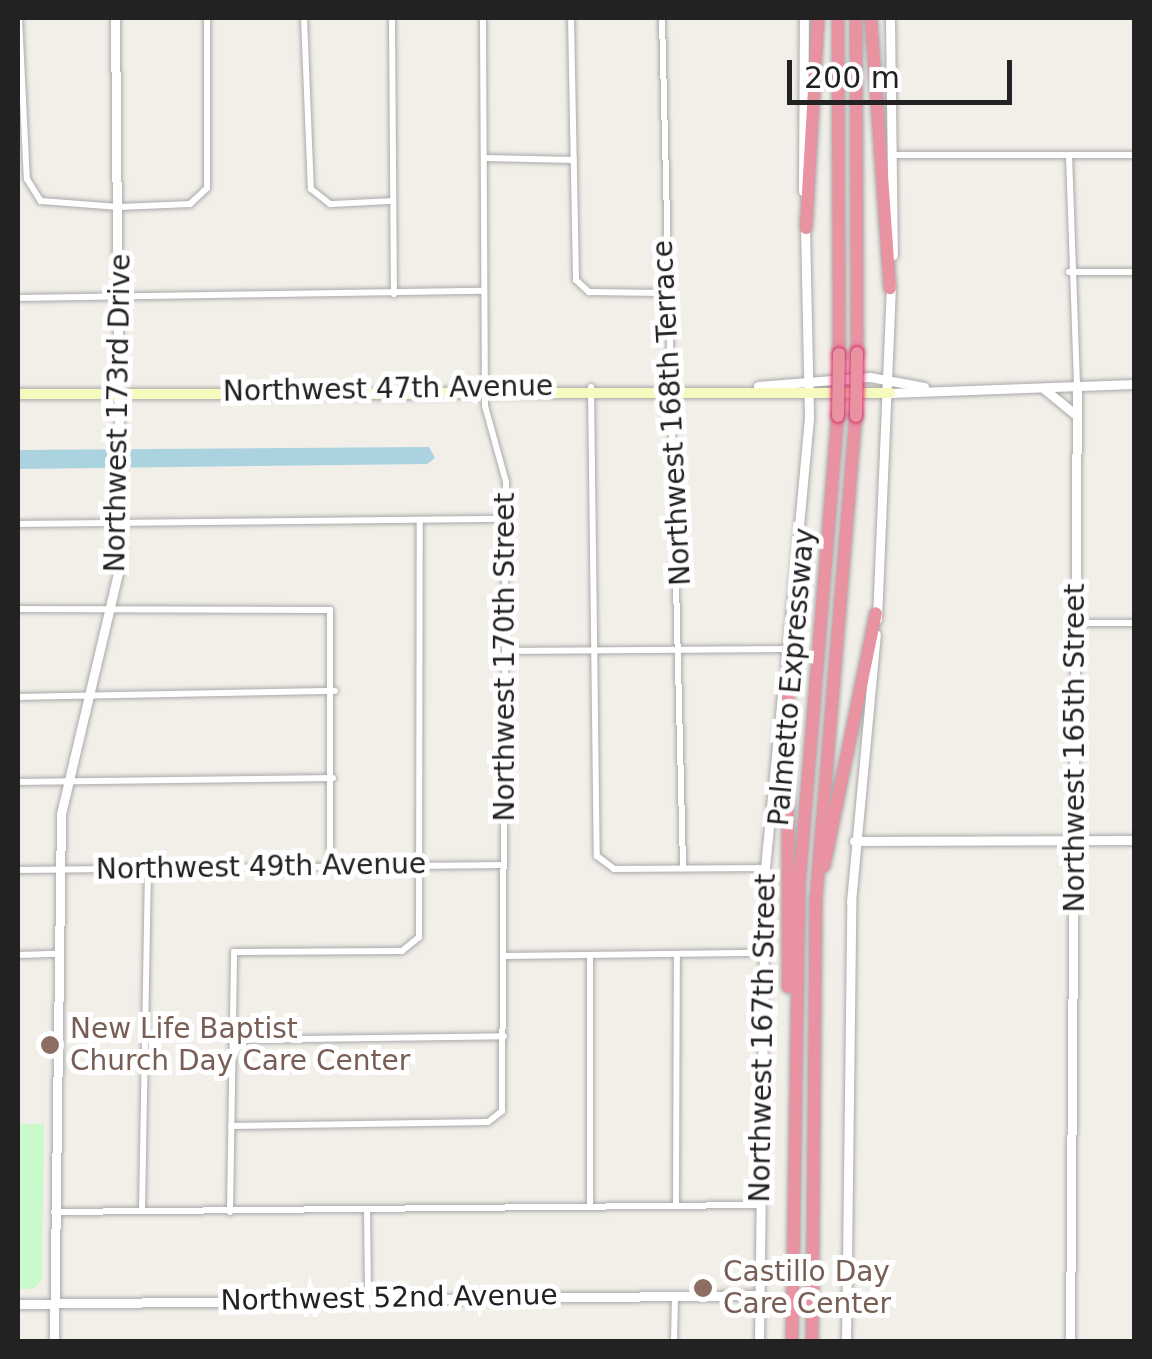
<!DOCTYPE html>
<html>
<head>
<meta charset="utf-8">
<style>
  body { margin:0 }
  #map { position:relative; width:1152px; height:1359px; overflow:hidden; background:#f2efe9; font-family:"DejaVu Sans",sans-serif }
  div>[style] { position:absolute }
  .park>* { inset:0; background:#c8facc }
  .water>* { inset:0; background:#aad3df }
  .roads { filter:drop-shadow(0 0 2px #a9a9a9) drop-shadow(0 0 2px #a9a9a9) }
  .minor>* { height:6px; margin:-3px; padding:0 3px; transform-origin:3px; border-radius:3px; background:#fff }
  .tertiary>* { height:9px; margin:-4.5px; padding:0 4.5px; transform-origin:4.5px; border-radius:4.5px; background:#fff }
  .secondary>* { height:10px; margin:-5px; padding:0 5px; transform-origin:5px; border-radius:5px; background:#f7fabf }
  .motorway>* { height:12px; margin:-6px; padding:0 6px; transform-origin:6px; border-radius:6px; background:#e892a2 }
  .bridges { filter:drop-shadow(0 0 2px #dc2a67) drop-shadow(0 0 2px #dc2a67) }
  .motorway-bridge>* { height:12px; margin:-6px; padding:0 6px; transform-origin:6px; border-radius:6px; background:#e892a2 }
  .dots>* { width:28px; height:28px; translate:-50% -50%; box-sizing:border-box; border:5px solid #fff; border-radius:50% }
  span { translate:-50% -50%; white-space:nowrap; text-align:center; line-height:1.15; -webkit-text-stroke:10px #fff; paint-order:stroke }
  .street-label { font-size:28px; color:#222 }
  .education-label { font-size:28px; color:#785e54 }
  .left { translate:0 -50%; text-align:left }
  .frame { position:absolute; inset:0; border:20px solid #222; pointer-events:none }
  .scale { position:absolute; left:787px; top:60px; width:225px; height:45px; box-sizing:border-box; border:5px solid #222; border-top:0; padding-left:12px; font-size:30px; line-height:35px; white-space:nowrap; color:#222; -webkit-text-stroke:8px #fff; paint-order:stroke }
</style>
</head>
<body>
<div id="map">
  <div class="park">
    <div style="clip-path:polygon(18px 1124px,44px 1124px,42px 1279px,33px 1289px,18px 1289px)"></div>
  </div>
  <div class="water">
    <div style="clip-path:polygon(429px 447px,435px 458px,427px 464px,18px 469px,18px 450px)"></div>
  </div>
  <div class="roads">
    <div class="minor">
      <div style="left:19px;top:18px;width:161px;rotate:87.2deg"></div>
      <div style="left:27px;top:179px;width:26px;rotate:58deg"></div>
      <div style="left:41px;top:201px;width:78px;rotate:4.4deg"></div>
      <div style="left:119px;top:207px;width:71px;rotate:-2.4deg"></div>
      <div style="left:190px;top:204px;width:23px;rotate:-43deg"></div>
      <div style="left:207px;top:188px;width:170px;rotate:-90deg"></div>
      <div style="left:304px;top:18px;width:171px;rotate:87.7deg"></div>
      <div style="left:311px;top:189px;width:24px;rotate:38deg"></div>
      <div style="left:330px;top:204px;width:61px;rotate:-2.8deg"></div>
      <div style="left:392px;top:18px;width:276px;rotate:89.6deg"></div>
      <div style="left:571px;top:18px;width:262px;rotate:88.9deg"></div>
      <div style="left:576px;top:280px;width:18px;rotate:43deg"></div>
      <div style="left:589px;top:292px;width:75px;rotate:0.8deg"></div>
      <div style="left:662px;top:18px;width:850px;rotate:88.58deg"></div>
      <div style="left:893px;top:155px;width:241px"></div>
      <div style="left:1069px;top:155px;width:230px;rotate:88deg"></div>
      <div style="left:485px;top:158px;width:89px;rotate:1.3deg"></div>
      <div style="left:1069px;top:272px;width:65px"></div>
      <div style="left:18px;top:298px;width:465px;rotate:-0.9deg"></div>
      <div style="left:591px;top:387px;width:469px;rotate:89.3deg"></div>
      <div style="left:597px;top:856px;width:21px;rotate:37deg"></div>
      <div style="left:614px;top:869px;width:151px;rotate:-0.4deg"></div>
      <div style="left:18px;top:524px;width:488px;rotate:-0.6deg"></div>
      <div style="left:18px;top:609px;width:312px;rotate:0.2deg"></div>
      <div style="left:330px;top:610px;width:254px;rotate:90deg"></div>
      <div style="left:1076px;top:623px;width:58px"></div>
      <div style="left:506px;top:651px;width:281px;rotate:-0.4deg"></div>
      <div style="left:18px;top:697px;width:317px;rotate:-1.1deg"></div>
      <div style="left:18px;top:782px;width:315px;rotate:-0.7deg"></div>
      <div style="left:18px;top:870px;width:486px;rotate:-0.6deg"></div>
      <div style="left:18px;top:955px;width:38px;rotate:-2deg"></div>
      <div style="left:504px;top:956px;width:259px;rotate:-0.7deg"></div>
      <div style="left:231px;top:1040px;width:273px;rotate:-0.8deg"></div>
      <div style="left:231px;top:1126px;width:257px;rotate:-0.9deg"></div>
      <div style="left:488px;top:1122px;width:18px;rotate:-38deg"></div>
      <div style="left:502px;top:1111px;width:629px;rotate:-89.64deg"></div>
      <div style="left:506px;top:482px;width:79px;rotate:-105.4deg"></div>
      <div style="left:485px;top:406px;width:388px;rotate:-90.3deg"></div>
      <div style="left:676px;top:1206px;width:251px;rotate:-89.8deg"></div>
      <div style="left:590px;top:1207px;width:252px;rotate:-90deg"></div>
      <div style="left:367px;top:1210px;width:88px;rotate:89.3deg"></div>
      <div style="left:142px;top:1211px;width:343px;rotate:-89deg"></div>
      <div style="left:54px;top:1212px;width:707px;rotate:-0.57deg"></div>
      <div style="left:230px;top:1212px;width:260px;rotate:-89.1deg"></div>
      <div style="left:234px;top:952px;width:168px;rotate:-0.3deg"></div>
      <div style="left:402px;top:951px;width:22px;rotate:-39deg"></div>
      <div style="left:419px;top:937px;width:417px;rotate:-89.9deg"></div>
      <div style="left:674px;top:1342px;width:46px;rotate:-88.8deg"></div>
    </div>
    <div class="tertiary">
      <div style="left:890px;top:18px;width:237px;rotate:89.3deg"></div>
      <div style="left:803px;top:191px;width:173px;rotate:-89.7deg"></div>
      <div style="left:758px;top:386px;width:112px;rotate:-4.6deg"></div>
      <div style="left:870px;top:377px;width:55px;rotate:10.5deg"></div>
      <div style="left:1043px;top:388px;width:43px;rotate:39.3deg"></div>
      <div style="left:890px;top:393px;width:244px;rotate:-2.1deg"></div>
      <div style="left:877px;top:619px;width:334px;rotate:-87.6deg"></div>
      <div style="left:787px;top:655px;width:238px;rotate:-84.7deg"></div>
      <div style="left:809px;top:418px;width:191px;rotate:-91.2deg"></div>
      <div style="left:854px;top:841px;width:280px;rotate:-0.2deg"></div>
      <div style="left:18px;top:1304px;width:742px;rotate:-0.69deg"></div>
      <div style="left:54px;top:1342px;width:528px;rotate:-89.24deg"></div>
      <div style="left:61px;top:814px;width:256px;rotate:-76.7deg"></div>
      <div style="left:120px;top:565px;width:547px;rotate:-90.52deg"></div>
      <div style="left:759px;top:1342px;width:474px;rotate:-89.3deg"></div>
      <div style="left:765px;top:868px;width:184px;rotate:-84.4deg"></div>
      <div style="left:846px;top:1342px;width:440px;rotate:-89.3deg"></div>
      <div style="left:851px;top:902px;width:269px;rotate:-84.7deg"></div>
      <div style="left:1070px;top:1342px;width:957px;rotate:-89.58deg"></div>
    </div>
    <div class="secondary">
      <div style="left:18px;top:394px;width:872px;rotate:-0.07deg"></div>
    </div>
    <div class="motorway">
      <div style="left:838px;top:18px;width:336px;rotate:89.8deg"></div>
      <div style="left:856px;top:18px;width:335px;rotate:89.8deg"></div>
      <div style="left:871px;top:18px;width:271px;rotate:86deg"></div>
      <div style="left:806px;top:228px;width:210px;rotate:-86.7deg"></div>
      <div style="left:788px;top:649px;width:338px;rotate:90deg"></div>
      <div style="left:824px;top:866px;width:258px;rotate:-78.4deg"></div>
      <div style="left:792px;top:1342px;width:455px;rotate:-89.1deg"></div>
      <div style="left:799px;top:887px;width:473px;rotate:-85.3deg"></div>
      <div style="left:812px;top:1342px;width:444px;rotate:-89.5deg"></div>
      <div style="left:816px;top:898px;width:484px;rotate:-85.3deg"></div>
    </div>
  </div>
  <div class="bridges">
    <div class="motorway-bridge">
      <div style="left:838px;top:416px;width:62px;rotate:-89.1deg"></div>
      <div style="left:856px;top:416px;width:63px;rotate:-89.1deg"></div>
    </div>
  </div>
  <div class="dots">
    <div style="left:50px;top:1045px;background:#8d6e63"></div>
    <div style="left:703px;top:1288px;background:#8d6e63"></div>
  </div>
  <div class="street-label">
    <span style="left:388px;top:389px;rotate:-1deg">Northwest 47th Avenue</span>
    <span style="left:118px;top:413px;rotate:-89deg">Northwest 173rd Drive</span>
    <span style="left:672px;top:413px;rotate:-93deg">Northwest 168th Terrace</span>
    <span style="left:505px;top:657px;rotate:-90deg">Northwest 170th Street</span>
    <span style="left:792px;top:677px;rotate:-85deg">Palmetto Expressway</span>
    <span style="left:1075px;top:748px;rotate:-90deg">Northwest 165th Street</span>
    <span style="left:261px;top:867px;rotate:-1deg">Northwest 49th Avenue</span>
    <span style="left:763px;top:1038px;rotate:-89deg">Northwest 167th Street</span>
    <span style="left:389px;top:1298px;rotate:-1deg">Northwest 52nd Avenue</span>
  </div>
  <div class="education-label">
    <span class="left" style="left:70px;top:1045px">New Life Baptist<br>Church Day Care Center</span>
    <span class="left" style="left:723px;top:1288px">Castillo Day<br>Care Center</span>
  </div>
  <div class="frame"></div>
  <div class="scale">200 m</div>
</div>
</body>
</html>
